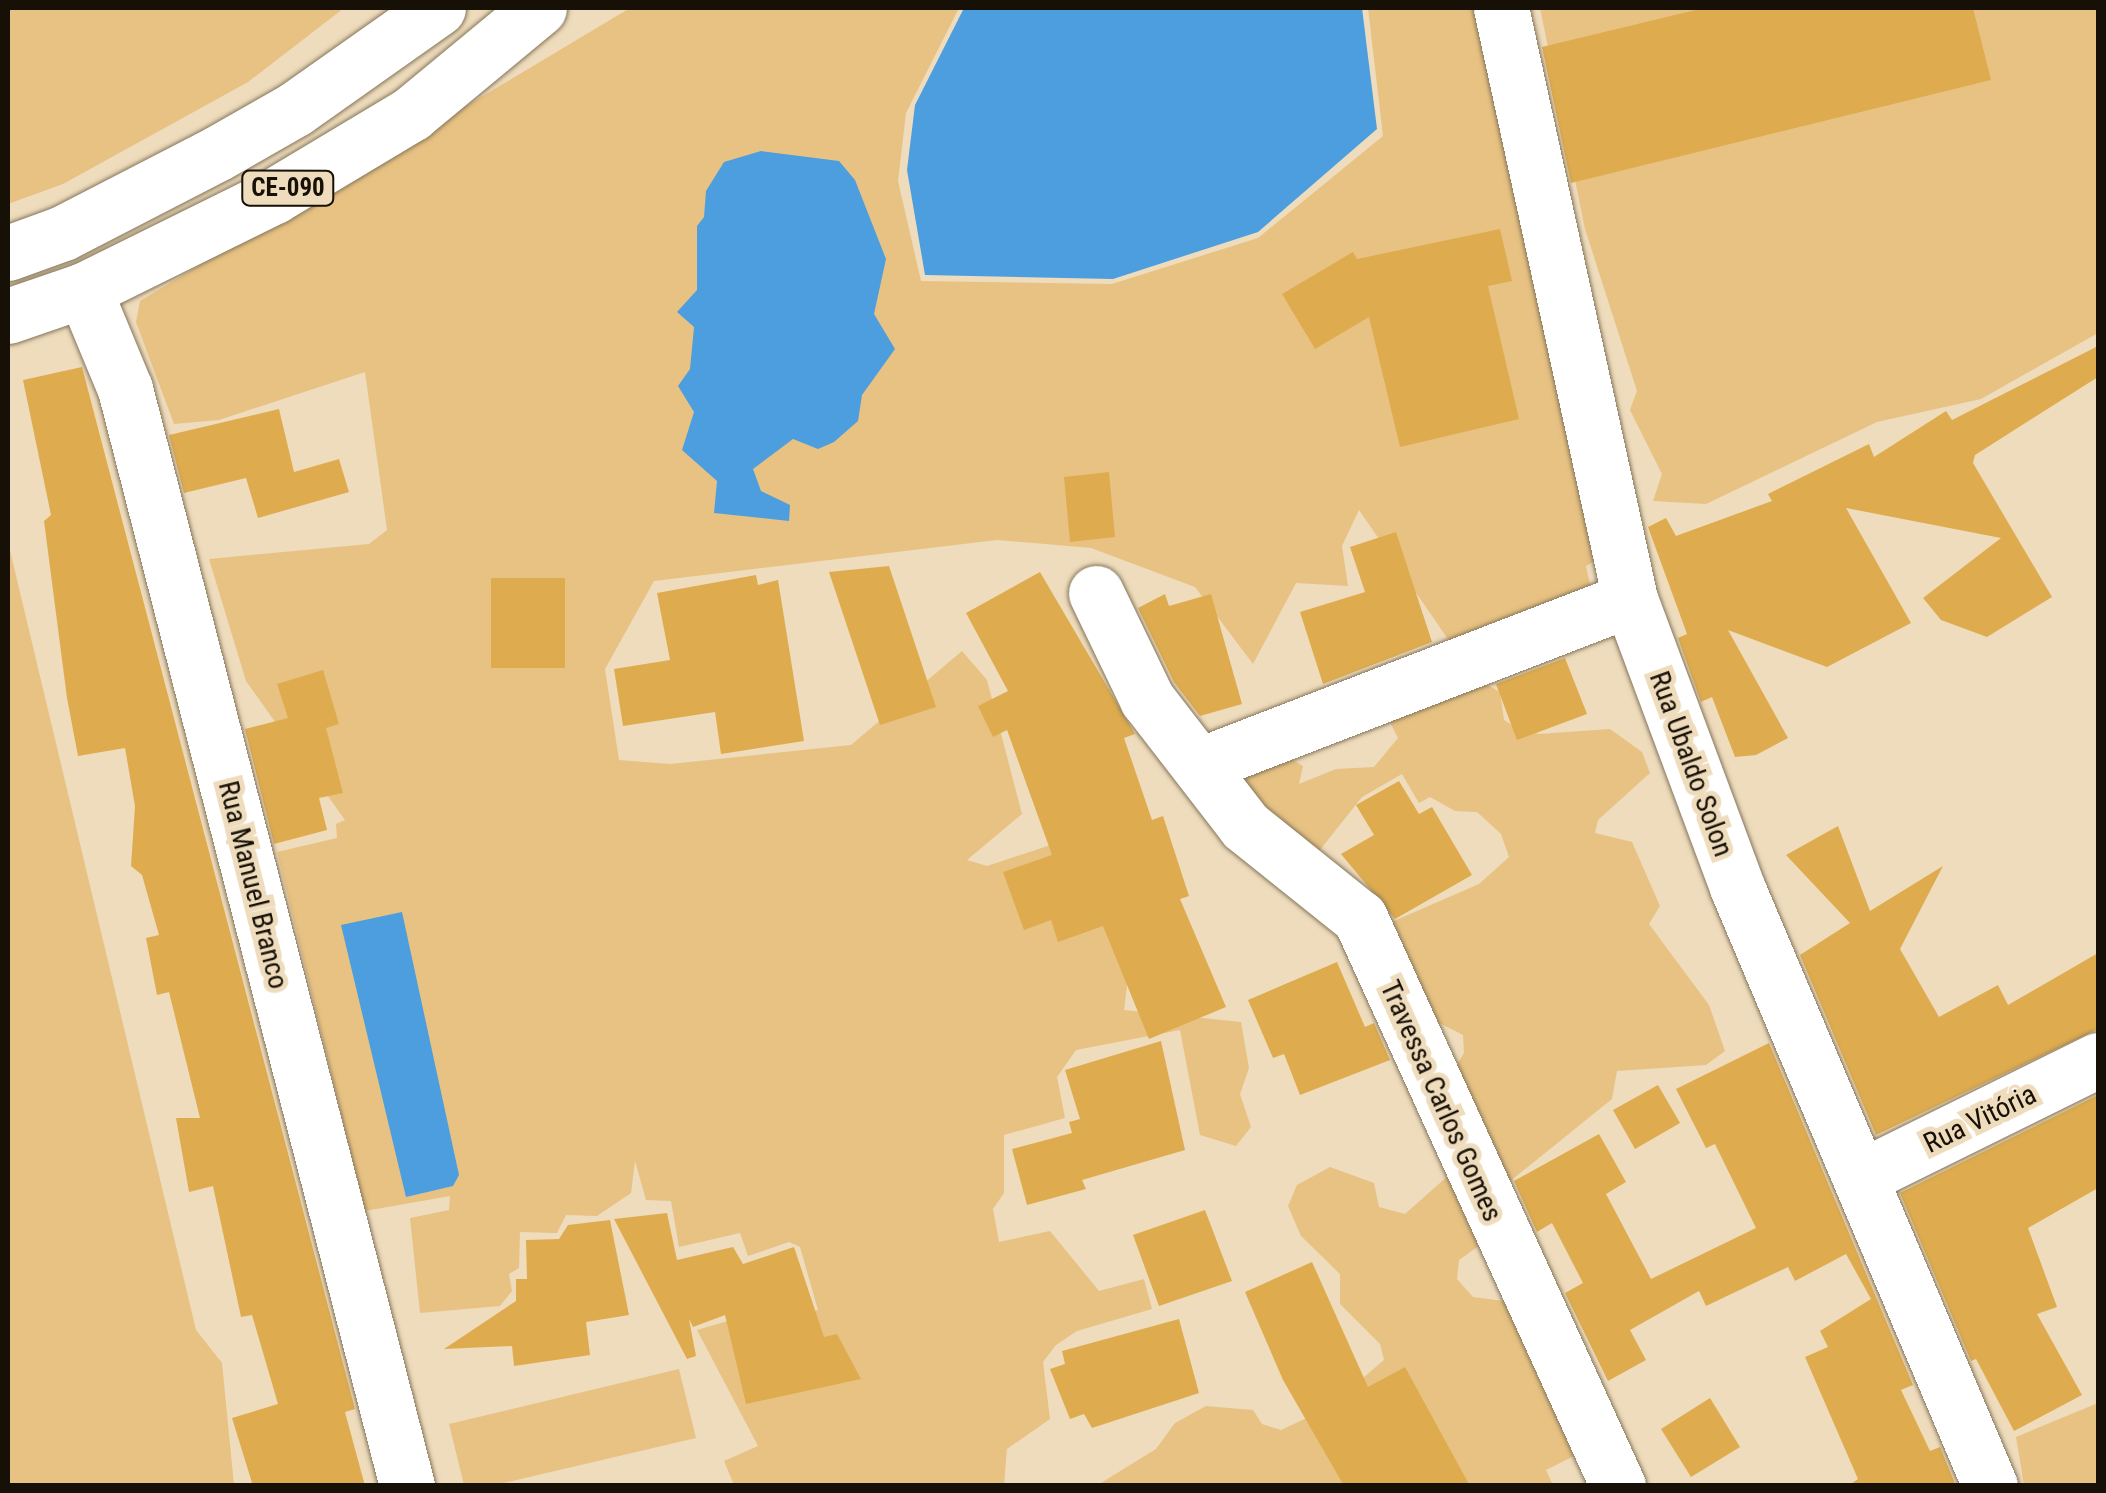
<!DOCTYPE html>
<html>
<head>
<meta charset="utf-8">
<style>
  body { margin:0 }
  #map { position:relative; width:2106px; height:1493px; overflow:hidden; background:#eedcbd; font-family:"Roboto Condensed",sans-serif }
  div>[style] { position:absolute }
  .green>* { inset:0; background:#e7c283 }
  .water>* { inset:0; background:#4c9ede }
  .building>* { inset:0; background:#deac4f }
  .roads { filter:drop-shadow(0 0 2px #857559) drop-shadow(0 0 2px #857559) }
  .minor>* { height:55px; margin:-27.5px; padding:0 27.5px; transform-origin:27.5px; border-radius:27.5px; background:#fff }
  .major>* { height:55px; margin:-27.5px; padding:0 27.5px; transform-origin:27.5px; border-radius:27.5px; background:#fff }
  span { translate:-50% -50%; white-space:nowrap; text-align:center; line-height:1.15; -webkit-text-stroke:10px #eedcbd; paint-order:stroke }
  .shield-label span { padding:2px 8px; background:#eedcbd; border:2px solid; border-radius:8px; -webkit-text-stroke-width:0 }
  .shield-label { font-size:25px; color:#161006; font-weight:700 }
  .street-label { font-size:28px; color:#161006 }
  .frame { position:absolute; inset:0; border:10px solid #161006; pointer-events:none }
</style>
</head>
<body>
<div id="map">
  <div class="green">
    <div style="clip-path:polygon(8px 8px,344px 8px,248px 82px,63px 184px,8px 204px)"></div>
    <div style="clip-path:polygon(630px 8px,959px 8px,906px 113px,898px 181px,921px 281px,1112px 284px,1258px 238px,1383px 136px,1368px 8px,1486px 8px,1613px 550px,1586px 566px,1593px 598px,1461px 658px,1359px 510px,1342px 546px,1348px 586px,1296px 583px,1253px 664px,1195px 587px,1091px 548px,997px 540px,654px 581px,605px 669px,619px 760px,670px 764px,851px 745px,962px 651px,987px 680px,1022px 814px,967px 860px,987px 866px,1102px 828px,1129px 970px,1124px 1010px,1241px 1022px,1249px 1068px,1240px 1094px,1251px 1127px,1236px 1146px,1200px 1135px,1180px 1030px,1076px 1050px,1057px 1077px,1065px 1118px,1004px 1135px,1004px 1193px,993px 1209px,999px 1242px,1050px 1231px,1099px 1291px,1144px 1279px,1152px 1309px,1077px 1331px,1056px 1345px,1043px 1362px,1050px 1419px,1007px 1449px,1004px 1485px,734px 1485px,724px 1461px,758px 1446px,697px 1330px,748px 1315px,753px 1328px,818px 1310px,800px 1247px,789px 1242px,748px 1256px,740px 1233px,679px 1247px,671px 1201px,646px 1200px,635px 1161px,631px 1193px,597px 1216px,566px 1215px,557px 1233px,520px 1232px,519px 1268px,509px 1274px,512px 1291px,500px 1306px,420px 1313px,410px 1218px,449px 1210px,450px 1196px,365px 1211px,277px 852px,337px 838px,336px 824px,345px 820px,246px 681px,209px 559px,369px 544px,387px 530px,365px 372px,219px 420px,174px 424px,136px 322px,140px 301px)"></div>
    <div style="clip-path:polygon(1540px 8px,2098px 8px,2098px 333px,1981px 399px,1877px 422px,1706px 504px,1653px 501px,1662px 474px,1630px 410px,1637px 391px,1585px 229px)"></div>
    <div style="clip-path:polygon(8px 542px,196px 1330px,222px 1363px,234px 1485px,8px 1485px)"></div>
    <div style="clip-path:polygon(1463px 672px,1500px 692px,1504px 720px,1517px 728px,1539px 734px,1610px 729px,1642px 752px,1650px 773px,1598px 820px,1595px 833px,1632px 842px,1660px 906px,1649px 924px,1709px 1005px,1725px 1051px,1706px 1065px,1617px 1071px,1612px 1099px,1509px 1182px,1450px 1076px,1464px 1053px,1463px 1035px,1420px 1013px,1387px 924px,1479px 884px,1509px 857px,1501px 834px,1477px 812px,1455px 811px,1430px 797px,1419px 803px,1402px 774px,1362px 797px,1308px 865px,1222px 767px,1284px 755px,1303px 766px,1299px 784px,1336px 769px,1374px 767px,1398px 738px,1383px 708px)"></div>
    <div style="clip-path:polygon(1330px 1167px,1374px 1183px,1379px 1207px,1405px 1214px,1449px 1175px,1480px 1245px,1459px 1260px,1457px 1279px,1473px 1297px,1511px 1302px,1588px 1449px,1546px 1470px,1553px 1485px,1096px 1486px,1156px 1449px,1175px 1423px,1206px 1406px,1253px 1410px,1262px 1424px,1281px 1430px,1328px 1408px,1384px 1360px,1380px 1344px,1340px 1304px,1340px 1274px,1301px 1236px,1288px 1206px,1297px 1185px)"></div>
    <div style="clip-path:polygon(679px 1369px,696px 1438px,495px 1485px,464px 1485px,449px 1424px)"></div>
    <div style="clip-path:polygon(2098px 1403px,2098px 1485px,2024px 1485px,2016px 1437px)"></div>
  </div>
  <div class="water">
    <div style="clip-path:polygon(964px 8px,1362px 8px,1377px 129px,1258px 232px,1113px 279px,925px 275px,907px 170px,915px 105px)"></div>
    <div style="clip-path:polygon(761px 151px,839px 161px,855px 180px,886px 259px,874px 314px,895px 349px,862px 395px,858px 421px,834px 442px,818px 449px,793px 439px,753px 469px,761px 491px,790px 505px,789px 521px,714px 513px,717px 481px,682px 450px,694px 412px,678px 386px,690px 369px,694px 327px,677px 312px,697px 290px,697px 226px,704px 217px,706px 191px,724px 162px)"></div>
    <div style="clip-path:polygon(402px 912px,459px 1175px,453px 1186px,406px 1197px,341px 925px)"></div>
  </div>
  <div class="building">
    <div style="clip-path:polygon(1704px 8px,1973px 8px,1991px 80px,1571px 183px,1542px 47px)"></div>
    <div style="clip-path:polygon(1500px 229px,1512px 281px,1488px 286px,1519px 419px,1400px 447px,1369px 317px,1315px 349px,1282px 294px,1353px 252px,1357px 259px)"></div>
    <div style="clip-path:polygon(2098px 346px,2098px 377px,1975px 455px,1973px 463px,2052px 597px,1987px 637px,1941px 620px,1923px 598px,2001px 538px,1846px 508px,1911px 623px,1827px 667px,1728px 630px,1788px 738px,1756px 755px,1735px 757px,1712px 697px,1701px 702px,1678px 638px,1687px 634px,1648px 527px,1666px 518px,1676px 536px,1772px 501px,1768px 494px,1869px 444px,1874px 457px,1946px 411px,1952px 420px)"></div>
    <div style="clip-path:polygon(82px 367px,355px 1409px,345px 1412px,365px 1486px,253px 1486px,232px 1418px,278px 1404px,252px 1315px,241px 1317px,213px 1186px,189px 1192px,176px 1118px,200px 1118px,169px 992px,157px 995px,146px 938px,159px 935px,142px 875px,131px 866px,135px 806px,125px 748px,78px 756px,67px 698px,44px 521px,51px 515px,23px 380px)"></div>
    <div style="clip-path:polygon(279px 409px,294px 472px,339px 459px,349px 492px,258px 518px,246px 478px,184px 493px,169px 435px)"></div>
    <div style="clip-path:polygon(1109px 472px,1115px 537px,1070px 542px,1064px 477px)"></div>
    <div style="clip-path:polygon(1396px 532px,1432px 642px,1323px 684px,1300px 612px,1365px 592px,1350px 547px)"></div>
    <div style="clip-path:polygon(889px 566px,936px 707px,880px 725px,829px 572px)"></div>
    <div style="clip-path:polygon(1040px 572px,1135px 734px,1124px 738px,1152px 820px,1163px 816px,1189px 896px,1180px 899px,1226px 1007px,1149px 1039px,1103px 926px,1058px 942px,1051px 920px,1024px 930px,1003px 872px,1052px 855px,1007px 730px,993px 737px,978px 706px,1008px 691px,966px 613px)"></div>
    <div style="clip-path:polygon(756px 575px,758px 585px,778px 580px,804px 741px,721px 754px,715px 712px,623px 726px,614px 669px,670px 660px,657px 593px)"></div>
    <div style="clip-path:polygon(491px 578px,565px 578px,565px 668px,491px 668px)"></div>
    <div style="clip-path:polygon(1165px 594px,1169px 606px,1211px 594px,1242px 704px,1200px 716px,1174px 682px,1138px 608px)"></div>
    <div style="clip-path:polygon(1565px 658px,1587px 714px,1517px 740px,1496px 684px)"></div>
    <div style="clip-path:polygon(323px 670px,339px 724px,326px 728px,343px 793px,319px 798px,327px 830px,274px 844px,245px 729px,288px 718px,277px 684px)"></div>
    <div style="clip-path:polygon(1399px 781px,1419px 814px,1432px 807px,1472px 875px,1395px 919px,1341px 854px,1374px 835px,1356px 805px)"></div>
    <div style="clip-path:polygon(1838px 826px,1870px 911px,1943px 866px,1900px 949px,1939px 1017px,1998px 985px,2008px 1005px,2098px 953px,2098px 1029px,1876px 1135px,1800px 955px,1850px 923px,1786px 855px)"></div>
    <div style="clip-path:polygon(1337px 962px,1365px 1027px,1374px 1023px,1390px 1060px,1300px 1095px,1284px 1054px,1273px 1058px,1248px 1000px)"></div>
    <div style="clip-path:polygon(1161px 1041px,1185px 1150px,1082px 1180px,1086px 1189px,1027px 1205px,1012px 1149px,1072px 1133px,1069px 1122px,1080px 1119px,1065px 1070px)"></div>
    <div style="clip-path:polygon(1769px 1043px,1913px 1385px,1901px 1390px,1930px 1451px,1940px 1447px,1956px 1486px,1848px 1486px,1858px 1479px,1805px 1357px,1828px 1347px,1820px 1331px,1871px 1299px,1846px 1254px,1795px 1281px,1788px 1267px,1706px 1306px,1699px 1291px,1630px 1330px,1646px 1360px,1608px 1381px,1565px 1293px,1583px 1283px,1552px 1223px,1537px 1232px,1514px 1181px,1599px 1134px,1626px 1182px,1606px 1194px,1651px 1279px,1756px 1228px,1715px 1144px,1706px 1148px,1676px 1089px)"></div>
    <div style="clip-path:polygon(1658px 1085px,1680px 1123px,1635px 1149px,1613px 1110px)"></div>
    <div style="clip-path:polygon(2098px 1095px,2098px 1188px,2028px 1228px,2057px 1307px,2037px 1314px,2082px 1395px,2014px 1431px,1976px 1359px,1971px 1361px,1900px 1193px)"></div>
    <div style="clip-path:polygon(1205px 1210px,1232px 1281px,1159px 1306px,1133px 1235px)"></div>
    <div style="clip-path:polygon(667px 1213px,677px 1260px,733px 1247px,743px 1264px,794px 1247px,824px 1337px,837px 1334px,861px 1379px,746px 1404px,725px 1315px,693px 1327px,689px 1319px,696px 1356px,687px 1359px,614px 1219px)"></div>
    <div style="clip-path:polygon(610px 1220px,629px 1315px,586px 1322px,590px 1355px,514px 1366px,512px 1346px,444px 1349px,516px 1301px,516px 1279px,527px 1279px,526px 1240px,559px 1239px,568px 1225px)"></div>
    <div style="clip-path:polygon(1312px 1262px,1368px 1387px,1405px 1367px,1470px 1486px,1344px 1486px,1283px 1380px,1245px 1292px)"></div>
    <div style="clip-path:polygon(1179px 1319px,1199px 1393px,1092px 1428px,1084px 1414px,1070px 1419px,1050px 1369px,1065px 1364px,1062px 1351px)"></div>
    <div style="clip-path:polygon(1710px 1398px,1740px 1447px,1691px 1477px,1661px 1429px)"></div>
  </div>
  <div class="roads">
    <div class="minor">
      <div style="left:1501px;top:8px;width:605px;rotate:77.69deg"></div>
      <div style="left:1630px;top:599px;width:307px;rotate:69.6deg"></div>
      <div style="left:1737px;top:887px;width:650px;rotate:67.1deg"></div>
      <div style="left:84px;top:290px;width:107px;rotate:67.5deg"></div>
      <div style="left:125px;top:389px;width:1133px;rotate:75.58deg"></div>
      <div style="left:1096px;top:593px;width:118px;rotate:64.3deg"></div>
      <div style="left:1147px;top:699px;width:160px;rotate:52.3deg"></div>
      <div style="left:1245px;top:826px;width:147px;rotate:38.7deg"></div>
      <div style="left:1360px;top:918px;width:624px;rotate:65.57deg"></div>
      <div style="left:1200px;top:765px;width:461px;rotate:-21.1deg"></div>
      <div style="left:1861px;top:1177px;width:264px;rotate:-26.3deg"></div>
    </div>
    <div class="major">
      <div style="left:8px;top:253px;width:59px;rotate:-20deg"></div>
      <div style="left:63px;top:233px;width:174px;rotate:-27.3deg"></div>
      <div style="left:218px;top:153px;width:89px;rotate:-29.7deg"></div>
      <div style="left:295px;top:109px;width:175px;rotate:-35.2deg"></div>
      <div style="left:8px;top:316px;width:80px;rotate:-18.9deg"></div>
      <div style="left:84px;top:290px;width:212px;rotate:-26.3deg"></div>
      <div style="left:274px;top:196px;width:160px;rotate:-30.9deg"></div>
      <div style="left:411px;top:114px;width:166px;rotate:-39.6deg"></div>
    </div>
  </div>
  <div class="shield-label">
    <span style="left:288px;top:188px">CE-090</span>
  </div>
  <div class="street-label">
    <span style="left:1691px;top:764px;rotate:70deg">Rua Ubaldo Solon</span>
    <span style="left:253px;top:885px;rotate:76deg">Rua Manuel Branco</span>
    <span style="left:1441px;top:1101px;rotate:66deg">Travessa Carlos Gomes</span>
    <span style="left:1980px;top:1119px;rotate:-26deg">Rua Vitória</span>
  </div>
  <div class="frame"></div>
</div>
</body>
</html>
